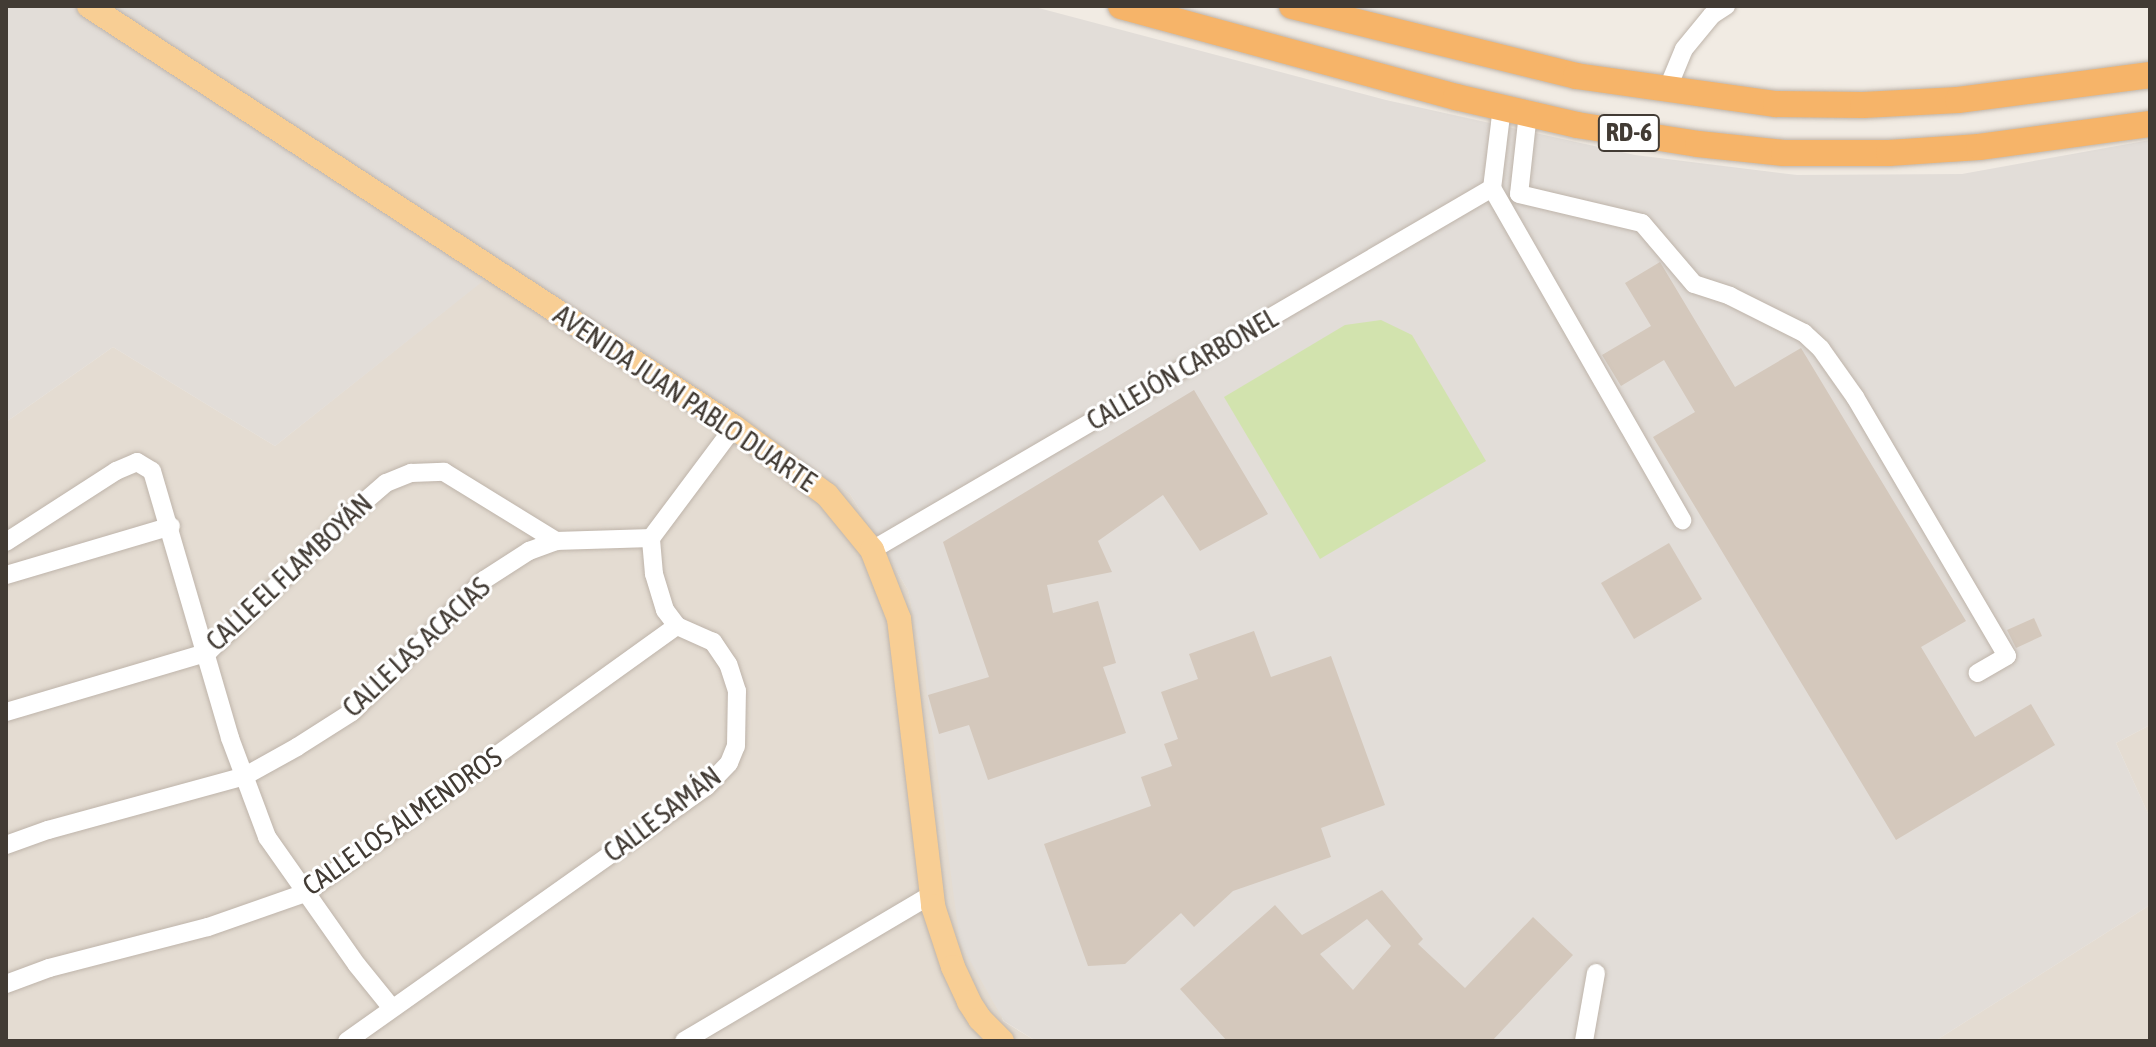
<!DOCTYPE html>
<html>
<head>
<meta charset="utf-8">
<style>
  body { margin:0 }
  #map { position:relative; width:2156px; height:1047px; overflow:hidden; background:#f1ebe3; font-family:"Asap Condensed",sans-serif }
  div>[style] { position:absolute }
  .residential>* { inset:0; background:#e4dcd2 }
  .industrial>* { inset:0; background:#e2ddd8 }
  .green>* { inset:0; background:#d2e3ae }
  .building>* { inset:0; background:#d4c8bc }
  .roads { filter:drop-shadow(0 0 2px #beb4aa) drop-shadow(0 0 2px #beb4aa) }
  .minor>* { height:18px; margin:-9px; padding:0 9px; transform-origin:9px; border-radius:9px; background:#fff }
  .major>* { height:24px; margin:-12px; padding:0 12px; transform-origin:12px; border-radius:12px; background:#f8ce94 }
  .highway>* { height:26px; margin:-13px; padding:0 13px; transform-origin:13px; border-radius:13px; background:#f6b469 }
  span { translate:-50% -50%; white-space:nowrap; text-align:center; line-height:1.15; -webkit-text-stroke:6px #fff; paint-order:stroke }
  .shield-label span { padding:2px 6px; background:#fff; border:2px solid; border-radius:6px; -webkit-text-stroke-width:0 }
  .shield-label { font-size:26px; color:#423b34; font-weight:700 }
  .street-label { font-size:28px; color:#423b34 }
  .frame { position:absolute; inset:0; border:8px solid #423b34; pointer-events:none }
</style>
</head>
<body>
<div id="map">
  <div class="residential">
    <div style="clip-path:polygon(501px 266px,678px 375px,850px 494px,908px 590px,1003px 1021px,1036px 1041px,6px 1041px,6px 422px,113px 347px,275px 446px)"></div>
    <div style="clip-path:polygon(2150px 725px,2150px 818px,2116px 743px)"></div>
    <div style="clip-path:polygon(2150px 905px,2150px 1041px,1935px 1041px)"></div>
  </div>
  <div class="industrial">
    <div style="clip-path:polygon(6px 6px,1031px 6px,1386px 100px,1635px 155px,1797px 175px,1962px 174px,2150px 140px,2150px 725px,2116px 743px,2150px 818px,2150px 905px,1935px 1041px,1036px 1041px,1004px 1021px,960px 943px,924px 671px,908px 590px,850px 494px,502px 266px,275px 446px,113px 347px,6px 422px)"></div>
  </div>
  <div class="green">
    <div style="clip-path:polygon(1381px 320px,1412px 335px,1486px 461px,1320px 559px,1224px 397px,1345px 325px)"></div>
  </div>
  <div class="building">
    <div style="clip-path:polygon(1660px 262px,1735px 387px,1801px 348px,1966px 621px,1921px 647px,1975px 737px,2031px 704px,2055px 745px,1896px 840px,1653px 437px,1695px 412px,1664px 360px,1621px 386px,1602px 355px,1651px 326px,1625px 283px)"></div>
    <div style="clip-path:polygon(1194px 390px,1268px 514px,1200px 551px,1163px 495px,1098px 541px,1112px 572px,1047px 585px,1053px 613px,1098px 601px,1116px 663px,1103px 667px,1126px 733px,988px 780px,969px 725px,939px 734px,928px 695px,989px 677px,943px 542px)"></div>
    <div style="clip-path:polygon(1669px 543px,1702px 599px,1634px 639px,1601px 583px)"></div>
    <div style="clip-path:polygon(2034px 618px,2042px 636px,2016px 648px,2007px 630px)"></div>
    <div style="clip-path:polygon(1254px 631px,1271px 677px,1331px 656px,1385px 805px,1321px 828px,1331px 857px,1233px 891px,1194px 927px,1181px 913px,1125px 964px,1088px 966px,1044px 844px,1151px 806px,1141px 777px,1172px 766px,1164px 744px,1178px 739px,1161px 692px,1198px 679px,1189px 654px)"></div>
    <div style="clip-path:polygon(evenodd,1382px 890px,1423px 939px,1418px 944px,1465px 988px,1533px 917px,1573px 955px,1492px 1041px,1227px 1041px,1180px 989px,1275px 905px,1302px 935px,1382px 890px,1367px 919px,1391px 946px,1353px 990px,1320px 954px,1367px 919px)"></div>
  </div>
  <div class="roads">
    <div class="minor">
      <div style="left:1667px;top:90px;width:44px;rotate:-67.5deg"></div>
      <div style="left:1684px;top:49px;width:44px;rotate:-50.5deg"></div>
      <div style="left:1712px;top:15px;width:17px;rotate:-33deg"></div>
      <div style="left:1502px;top:107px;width:82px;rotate:97deg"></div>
      <div style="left:1492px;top:188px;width:383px;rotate:60.2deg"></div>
      <div style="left:1528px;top:113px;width:81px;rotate:96.3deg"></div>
      <div style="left:1519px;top:194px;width:126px;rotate:13.3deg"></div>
      <div style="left:1642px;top:223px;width:80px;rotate:49.6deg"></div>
      <div style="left:1694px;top:284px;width:38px;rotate:18deg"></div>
      <div style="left:1730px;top:296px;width:83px;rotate:26.6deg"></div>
      <div style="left:1804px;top:333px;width:23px;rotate:43deg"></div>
      <div style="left:1821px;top:349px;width:59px;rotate:54.7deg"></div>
      <div style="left:1855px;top:397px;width:300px;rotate:59.6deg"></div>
      <div style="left:2007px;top:656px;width:34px;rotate:150deg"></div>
      <div style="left:6px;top:542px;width:131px;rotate:-32.8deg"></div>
      <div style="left:116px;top:471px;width:23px;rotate:-23deg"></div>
      <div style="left:137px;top:462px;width:17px;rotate:31deg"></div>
      <div style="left:152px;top:471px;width:278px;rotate:73.7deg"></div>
      <div style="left:230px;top:738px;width:106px;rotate:69.5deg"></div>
      <div style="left:267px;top:837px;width:156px;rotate:54.9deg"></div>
      <div style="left:357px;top:965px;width:54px;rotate:51deg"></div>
      <div style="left:872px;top:550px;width:718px;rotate:-30.28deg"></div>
      <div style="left:6px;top:575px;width:172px;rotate:-16.5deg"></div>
      <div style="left:6px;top:712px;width:211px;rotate:-16.5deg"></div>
      <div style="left:208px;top:652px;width:197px;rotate:-44.2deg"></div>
      <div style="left:349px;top:515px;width:49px;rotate:-40.9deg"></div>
      <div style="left:386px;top:483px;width:27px;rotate:-22deg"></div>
      <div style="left:411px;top:473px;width:33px;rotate:-2deg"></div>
      <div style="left:444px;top:472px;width:132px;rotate:31.6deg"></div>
      <div style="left:6px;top:845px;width:45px;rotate:-19.7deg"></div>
      <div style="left:48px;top:830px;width:204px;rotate:-15.3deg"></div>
      <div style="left:245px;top:776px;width:60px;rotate:-29.1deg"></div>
      <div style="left:297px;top:747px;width:65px;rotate:-32.5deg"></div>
      <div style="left:352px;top:712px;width:187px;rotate:-45deg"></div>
      <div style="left:484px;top:580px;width:54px;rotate:-32.8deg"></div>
      <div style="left:529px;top:551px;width:29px;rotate:-20deg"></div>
      <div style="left:556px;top:541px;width:95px;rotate:-1.8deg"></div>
      <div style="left:6px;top:984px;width:46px;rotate:-20.4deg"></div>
      <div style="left:49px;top:968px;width:164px;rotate:-14.5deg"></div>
      <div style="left:208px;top:927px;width:103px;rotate:-19.3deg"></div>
      <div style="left:305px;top:893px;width:458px;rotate:-35.7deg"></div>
      <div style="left:347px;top:1041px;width:440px;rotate:-35.3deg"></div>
      <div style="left:706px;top:787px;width:33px;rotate:-46deg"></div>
      <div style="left:729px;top:763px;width:18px;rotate:-68deg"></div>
      <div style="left:736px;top:746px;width:55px;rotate:-89deg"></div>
      <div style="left:737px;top:691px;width:28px;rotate:-108deg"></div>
      <div style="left:728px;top:664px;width:27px;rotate:-124deg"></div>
      <div style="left:713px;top:642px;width:39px;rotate:-156deg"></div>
      <div style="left:677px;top:626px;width:20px;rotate:-127deg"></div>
      <div style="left:665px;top:610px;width:38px;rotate:-107deg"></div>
      <div style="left:654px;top:574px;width:36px;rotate:-95deg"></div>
      <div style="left:651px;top:538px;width:139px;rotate:-53.2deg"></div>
      <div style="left:684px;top:1041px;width:287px;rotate:-30.6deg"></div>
      <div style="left:1584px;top:1041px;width:69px;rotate:-80deg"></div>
    </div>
    <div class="major">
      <div style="left:89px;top:6px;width:770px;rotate:33.13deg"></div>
      <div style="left:734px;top:427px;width:115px;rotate:36.2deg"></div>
      <div style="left:827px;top:495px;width:71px;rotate:50.7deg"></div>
      <div style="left:872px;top:550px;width:74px;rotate:68.6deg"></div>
      <div style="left:899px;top:619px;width:289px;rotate:83.2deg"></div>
      <div style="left:933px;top:906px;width:64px;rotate:71.8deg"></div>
      <div style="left:953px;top:967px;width:38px;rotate:65deg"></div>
      <div style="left:969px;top:1002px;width:20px;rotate:57deg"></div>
      <div style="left:980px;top:1019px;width:31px;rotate:45deg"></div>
    </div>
    <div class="highway">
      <div style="left:1121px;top:6px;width:347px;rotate:15.2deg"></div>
      <div style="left:1456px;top:97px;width:124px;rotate:13deg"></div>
      <div style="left:1577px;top:125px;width:122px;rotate:8.9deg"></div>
      <div style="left:1698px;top:144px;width:86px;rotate:6deg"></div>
      <div style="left:1784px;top:153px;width:105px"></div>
      <div style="left:1889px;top:153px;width:90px;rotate:-3.8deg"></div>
      <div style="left:1979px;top:147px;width:173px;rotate:-7.7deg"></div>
      <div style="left:1292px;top:6px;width:292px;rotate:13.8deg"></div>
      <div style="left:1576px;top:76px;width:202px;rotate:8deg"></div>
      <div style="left:1776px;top:104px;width:87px;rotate:0.7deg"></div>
      <div style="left:1863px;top:105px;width:95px;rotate:-3deg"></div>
      <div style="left:1958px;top:100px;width:194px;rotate:-7.4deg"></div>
    </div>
  </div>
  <div class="shield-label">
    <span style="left:1629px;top:133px">RD-6</span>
  </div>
  <div class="street-label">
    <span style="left:1182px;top:369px;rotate:-30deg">CALLEJÓN CARBONEL</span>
    <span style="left:685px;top:398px;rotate:34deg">AVENIDA JUAN PABLO DUARTE</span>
    <span style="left:289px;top:572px;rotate:-43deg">CALLE EL FLAMBOYÁN</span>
    <span style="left:416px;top:647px;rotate:-43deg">CALLE LAS ACACIAS</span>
    <span style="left:662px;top:814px;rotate:-37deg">CALLE SAMÁN</span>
    <span style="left:402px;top:821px;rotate:-35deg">CALLE LOS ALMENDROS</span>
  </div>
  <div class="frame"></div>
</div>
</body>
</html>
